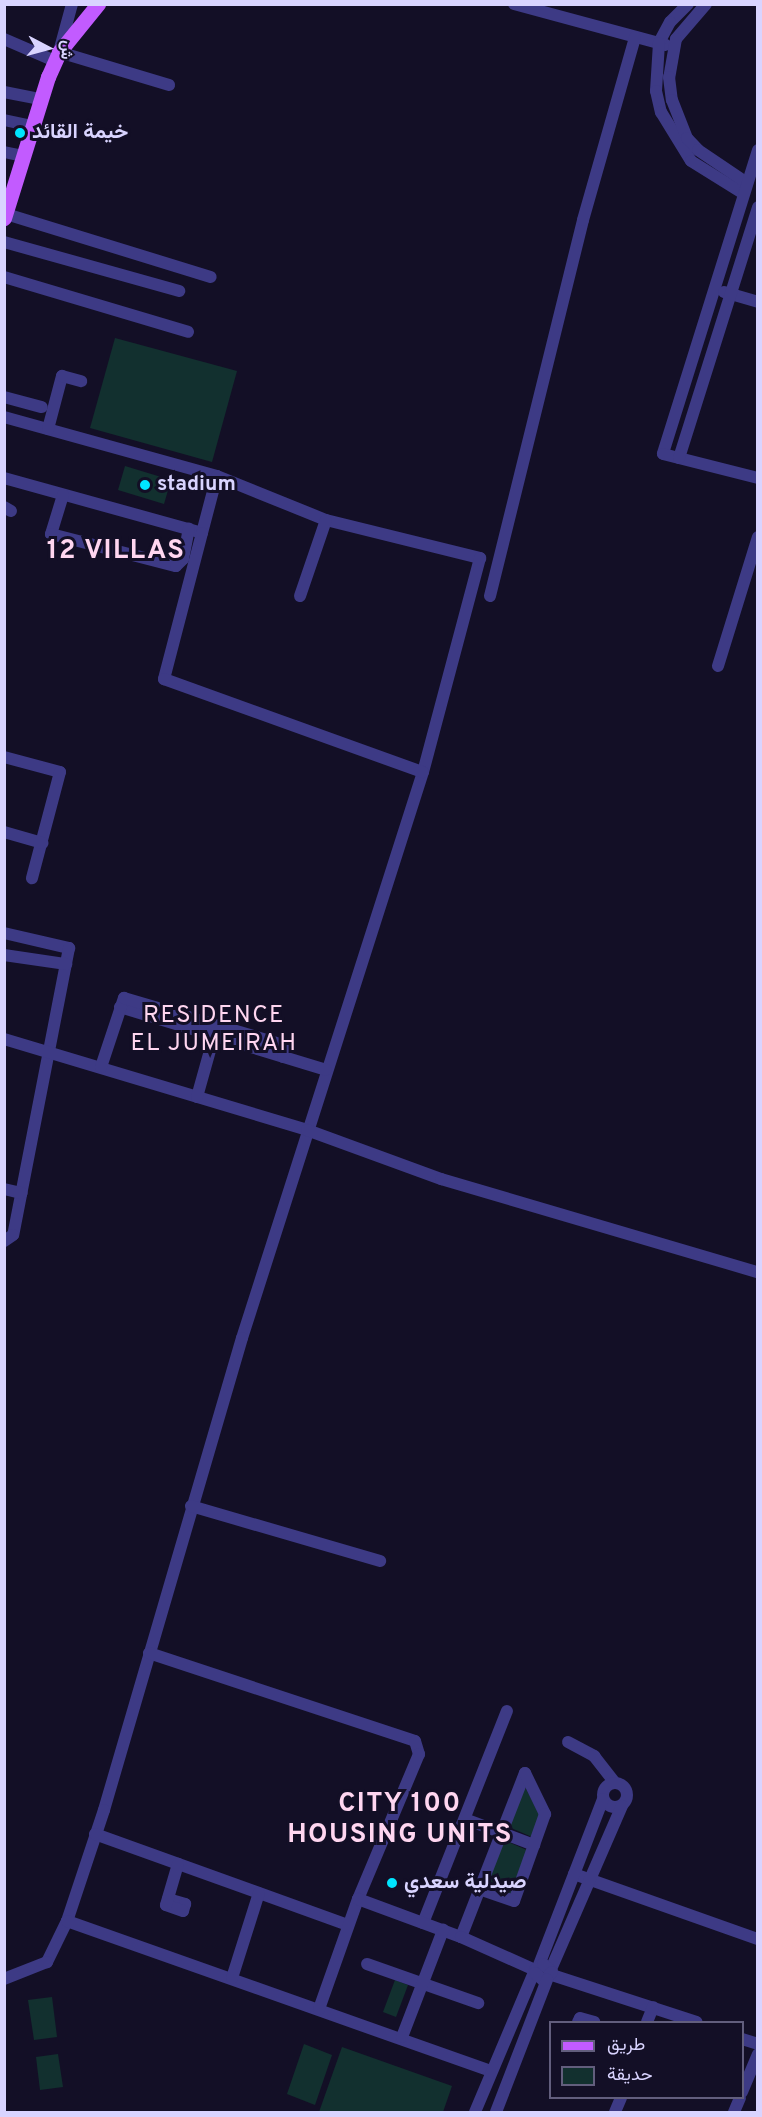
<!DOCTYPE html>
<html>
<head>
<meta charset="utf-8">
<style>
  body { margin:0 }
  #map { position:relative; width:762px; height:2117px; overflow:hidden; background:#130f26; font-family:Overpass,Vazirmatn,sans-serif }
  div>[style] { position:absolute }
  .green>* { inset:0; background:#12302f }
  .minor>* { height:12px; margin:-6px; padding:0 6px; transform-origin:6px; border-radius:6px; background:#3d3a85 }
  .minor>.ring { margin:-6px; padding:0; box-sizing:content-box; background:none; border:12px solid #3d3a85; border-radius:50% }
  .major>* { height:15px; margin:-7.5px; padding:0 7.5px; transform-origin:7.5px; border-radius:7.5px; background:#c25bff }
  .dots>* { width:16px; height:16px; translate:-50% -50%; box-sizing:border-box; border:3px solid #130f26; border-radius:50% }
  span { translate:-50% -50%; white-space:nowrap; text-align:center; line-height:1.15; -webkit-text-stroke:6px #130f26; paint-order:stroke }
  .poi-label { font-size:21px; color:#d9d4ff; font-weight:700 }
  .left { translate:0 -50%; text-align:left }
  .quarter-label { font-size:24px; color:#ffd6f0; letter-spacing:1.5px }
  .district-label { font-size:27px; color:#ffd6f0; font-weight:700; letter-spacing:1.5px }
  .frame { position:absolute; inset:0; border:6px solid #d9d4ff; pointer-events:none }
  .legend { position:absolute; left:549px; top:2021px; width:195px; height:78px; box-sizing:border-box; background:#130f26; border:2px solid #625e7d; margin:0; padding:8px 10px; list-style:none; font-size:18px; color:#d9d4ff }
  .legend li { display:flex; align-items:center; gap:12px; height:30px }
  .legend b { width:30px; border:2px solid #625e7d }
  .north { position:absolute; left:18px; top:18px; width:60px; height:60px; -webkit-text-stroke:4px #130f26; paint-order:stroke; rotate:96deg; font-size:16px; font-weight:700; line-height:24px; text-align:center; color:#d9d4ff }
  .north::after { content:''; display:block; margin:auto; width:21px; height:27px; background:#d9d4ff; clip-path:polygon(50% 0,100% 100%,50% 72%,0 100%) }
</style>
</head>
<body>
<div id="map">
  <div class="green">
    <div style="clip-path:polygon(115px 338px,237px 371px,212px 462px,90px 428px)"></div>
    <div style="clip-path:polygon(125px 466px,171px 480px,164px 504px,118px 490px)"></div>
    <div style="clip-path:polygon(525px 1787px,540px 1816px,532px 1837px,509px 1827px)"></div>
    <div style="clip-path:polygon(503px 1840px,527px 1850px,510px 1895px,486px 1886px)"></div>
    <div style="clip-path:polygon(395px 1980px,408px 1985px,396px 2017px,383px 2012px)"></div>
    <div style="clip-path:polygon(52px 1997px,57px 2037px,34px 2040px,28px 2000px)"></div>
    <div style="clip-path:polygon(304px 2044px,332px 2055px,315px 2105px,287px 2094px)"></div>
    <div style="clip-path:polygon(342px 2047px,452px 2086px,443px 2112px,319px 2112px)"></div>
    <div style="clip-path:polygon(58px 2054px,63px 2087px,40px 2090px,36px 2057px)"></div>
  </div>
  <div class="minor">
    <div style="left:72px;top:4px;width:50px;rotate:105.2deg"></div>
    <div style="left:59px;top:52px;width:115px;rotate:16.7deg"></div>
    <div style="left:514px;top:4px;width:157px;rotate:15.1deg"></div>
    <div style="left:688px;top:4px;width:25px;rotate:135deg"></div>
    <div style="left:670px;top:22px;width:24px;rotate:118deg"></div>
    <div style="left:659px;top:43px;width:48px;rotate:93.6deg"></div>
    <div style="left:656px;top:91px;width:22px;rotate:77deg"></div>
    <div style="left:661px;top:112px;width:57px;rotate:58.5deg"></div>
    <div style="left:691px;top:161px;width:62px;rotate:31.9deg"></div>
    <div style="left:706px;top:4px;width:46px;rotate:130.6deg"></div>
    <div style="left:676px;top:39px;width:39px;rotate:100deg"></div>
    <div style="left:669px;top:77px;width:23px;rotate:83deg"></div>
    <div style="left:672px;top:100px;width:41px;rotate:68.5deg"></div>
    <div style="left:687px;top:138px;width:16px;rotate:47deg"></div>
    <div style="left:698px;top:150px;width:59px;rotate:34deg"></div>
    <div style="left:4px;top:39px;width:56px;rotate:23.3deg"></div>
    <div style="left:4px;top:92px;width:37px;rotate:11deg"></div>
    <div style="left:4px;top:120px;width:29px;rotate:12deg"></div>
    <div style="left:758px;top:150px;width:318px;rotate:107.4deg"></div>
    <div style="left:663px;top:454px;width:98px;rotate:14.2deg"></div>
    <div style="left:4px;top:152px;width:19px;rotate:12deg"></div>
    <div style="left:6px;top:214px;width:214px;rotate:17.1deg"></div>
    <div style="left:4px;top:242px;width:182px;rotate:15.6deg"></div>
    <div style="left:4px;top:277px;width:192px;rotate:16.6deg"></div>
    <div style="left:724px;top:292px;width:35px;rotate:16deg"></div>
    <div style="left:4px;top:397px;width:39px;rotate:15deg"></div>
    <div style="left:4px;top:417px;width:221px;rotate:15.5deg"></div>
    <div style="left:48px;top:429px;width:55px;rotate:-75.2deg"></div>
    <div style="left:62px;top:376px;width:20px;rotate:15deg"></div>
    <div style="left:679px;top:458px;width:263px;rotate:-72.5deg"></div>
    <div style="left:4px;top:478px;width:205px;rotate:15.5deg"></div>
    <div style="left:202px;top:533px;width:59px;rotate:-75.3deg"></div>
    <div style="left:217px;top:476px;width:118px;rotate:22deg"></div>
    <div style="left:326px;top:520px;width:159px;rotate:13.9deg"></div>
    <div style="left:480px;top:558px;width:221px;rotate:104.9deg"></div>
    <div style="left:423px;top:772px;width:594px;rotate:107.73deg"></div>
    <div style="left:242px;top:1338px;width:492px;rotate:106.3deg"></div>
    <div style="left:104px;top:1810px;width:117px;rotate:108.4deg"></div>
    <div style="left:67px;top:1921px;width:46px;rotate:116deg"></div>
    <div style="left:47px;top:1962px;width:46px;rotate:158.4deg"></div>
    <div style="left:63px;top:495px;width:41px;rotate:107.1deg"></div>
    <div style="left:51px;top:534px;width:129px;rotate:14.4deg"></div>
    <div style="left:176px;top:566px;width:10px;rotate:-45deg"></div>
    <div style="left:183px;top:559px;width:31px;rotate:-79deg"></div>
    <div style="left:4px;top:507px;width:8px;rotate:30deg"></div>
    <div style="left:202px;top:533px;width:151px;rotate:104.6deg"></div>
    <div style="left:164px;top:679px;width:275px;rotate:19.8deg"></div>
    <div style="left:300px;top:596px;width:80px;rotate:-71.1deg"></div>
    <div style="left:490px;top:596px;width:387px;rotate:-76.1deg"></div>
    <div style="left:583px;top:220px;width:190px;rotate:-74.1deg"></div>
    <div style="left:718px;top:666px;width:135px;rotate:-72.8deg"></div>
    <div style="left:4px;top:757px;width:58px;rotate:15deg"></div>
    <div style="left:60px;top:772px;width:110px;rotate:104.8deg"></div>
    <div style="left:4px;top:832px;width:40px;rotate:16deg"></div>
    <div style="left:4px;top:933px;width:67px;rotate:13deg"></div>
    <div style="left:69px;top:948px;width:292px;rotate:101deg"></div>
    <div style="left:13px;top:1235px;width:11px;rotate:146deg"></div>
    <div style="left:4px;top:955px;width:63px;rotate:8.3deg"></div>
    <div style="left:120px;top:1007px;width:215px;rotate:17deg"></div>
    <div style="left:4px;top:1039px;width:316px;rotate:16.7deg"></div>
    <div style="left:307px;top:1130px;width:143px;rotate:20.1deg"></div>
    <div style="left:441px;top:1179px;width:330px;rotate:16.4deg"></div>
    <div style="left:101px;top:1067px;width:73px;rotate:-71.6deg"></div>
    <div style="left:124px;top:998px;width:167px;rotate:16.4deg"></div>
    <div style="left:284px;top:1045px;width:12px;rotate:95deg"></div>
    <div style="left:197px;top:1097px;width:63px;rotate:-74.4deg"></div>
    <div style="left:4px;top:1189px;width:18px;rotate:13deg"></div>
    <div style="left:191px;top:1506px;width:197px;rotate:16.2deg"></div>
    <div style="left:149px;top:1653px;width:280px;rotate:18.3deg"></div>
    <div style="left:415px;top:1741px;width:14px;rotate:73deg"></div>
    <div style="left:419px;top:1754px;width:157px;rotate:112.8deg"></div>
    <div style="left:568px;top:1742px;width:30px;rotate:28deg"></div>
    <div style="left:594px;top:1756px;width:33px;rotate:52deg"></div>
    <div class="ring" style="left:603px;top:1783px;width:12px;height:12px"></div>
    <div style="left:465px;top:1819px;width:74px;rotate:20.6deg"></div>
    <div style="left:95px;top:1834px;width:269px;rotate:19.8deg"></div>
    <div style="left:574px;top:1874px;width:195px;rotate:19.5deg"></div>
    <div style="left:168px;top:1899px;width:18px;rotate:16deg"></div>
    <div style="left:185px;top:1904px;width:7px;rotate:106deg"></div>
    <div style="left:183px;top:1911px;width:18px;rotate:-161deg"></div>
    <div style="left:166px;top:1905px;width:43px;rotate:-73.7deg"></div>
    <div style="left:67px;top:1921px;width:450px;rotate:19.5deg"></div>
    <div style="left:423px;top:1923px;width:228px;rotate:-68.4deg"></div>
    <div style="left:461px;top:1937px;width:176px;rotate:-68.7deg"></div>
    <div style="left:525px;top:1773px;width:46px;rotate:64deg"></div>
    <div style="left:545px;top:1814px;width:92px;rotate:109.6deg"></div>
    <div style="left:514px;top:1901px;width:36px;rotate:-161deg"></div>
    <div style="left:367px;top:1964px;width:118px;rotate:19.4deg"></div>
    <div style="left:539px;top:1965px;width:178px;rotate:-68.9deg"></div>
    <div style="left:551px;top:1969px;width:178px;rotate:-66.5deg"></div>
    <div style="left:552px;top:1975px;width:152px;rotate:18deg"></div>
    <div style="left:232px;top:1978px;width:89px;rotate:-72.4deg"></div>
    <div style="left:319px;top:2009px;width:117px;rotate:-70.5deg"></div>
    <div style="left:358px;top:1899px;width:110px;rotate:20.3deg"></div>
    <div style="left:461px;top:1937px;width:81px;rotate:24deg"></div>
    <div style="left:578px;top:2022px;width:4px;rotate:-63deg"></div>
    <div style="left:580px;top:2018px;width:15px;rotate:16deg"></div>
    <div style="left:647px;top:2022px;width:16px;rotate:-68deg"></div>
    <div style="left:402px;top:2037px;width:115px;rotate:-69deg"></div>
    <div style="left:742px;top:2039px;width:17px;rotate:17deg"></div>
    <div style="left:742px;top:2092px;width:41px;rotate:-67.2deg"></div>
    <div style="left:475px;top:2112px;width:154px;rotate:-67.1deg"></div>
    <div style="left:535px;top:1970px;width:10px;rotate:-37deg"></div>
    <div style="left:543px;top:1964px;width:12px;rotate:42deg"></div>
    <div style="left:552px;top:1972px;width:12px;rotate:132deg"></div>
    <div style="left:544px;top:1981px;width:12px;rotate:-138deg"></div>
    <div style="left:496px;top:2112px;width:142px;rotate:-68.9deg"></div>
    <div style="left:615px;top:2112px;width:15px;rotate:-67deg"></div>
    <div style="left:734px;top:2112px;width:15px;rotate:-67deg"></div>
  </div>
  <div class="major">
    <div style="left:4px;top:218px;width:148px;rotate:-72.7deg"></div>
    <div style="left:48px;top:77px;width:27px;rotate:-66deg"></div>
    <div style="left:59px;top:52px;width:62px;rotate:-50.9deg"></div>
  </div>
  <div class="dots">
    <div style="left:20px;top:133px;background:#00e5ff"></div>
    <div style="left:145px;top:485px;background:#00e5ff"></div>
    <div style="left:392px;top:1883px;background:#00e5ff"></div>
  </div>
  <div class="poi-label">
    <span class="left" style="left:32px;top:133px">خيمة القائد</span>
    <span class="left" style="left:157px;top:485px">stadium</span>
    <span class="left" style="left:404px;top:1883px">صيدلية سعدي</span>
  </div>
  <div class="quarter-label">
    <span style="left:214px;top:1031px">RESIDENCE<br>EL JUMEIRAH</span>
  </div>
  <div class="district-label">
    <span style="left:116px;top:552px">12 VILLAS</span>
    <span style="left:400px;top:1820px">CITY 100<br>HOUSING UNITS</span>
  </div>
  <div class="frame"></div>
  <ul class="legend">
  <li><b style="height:8px;background:#c25bff"></b>طريق</li>
  <li><b style="height:16px;background:#12302f"></b>حديقة</li>
  </ul>
  <div class="north">ش</div>
</div>
</body>
</html>
